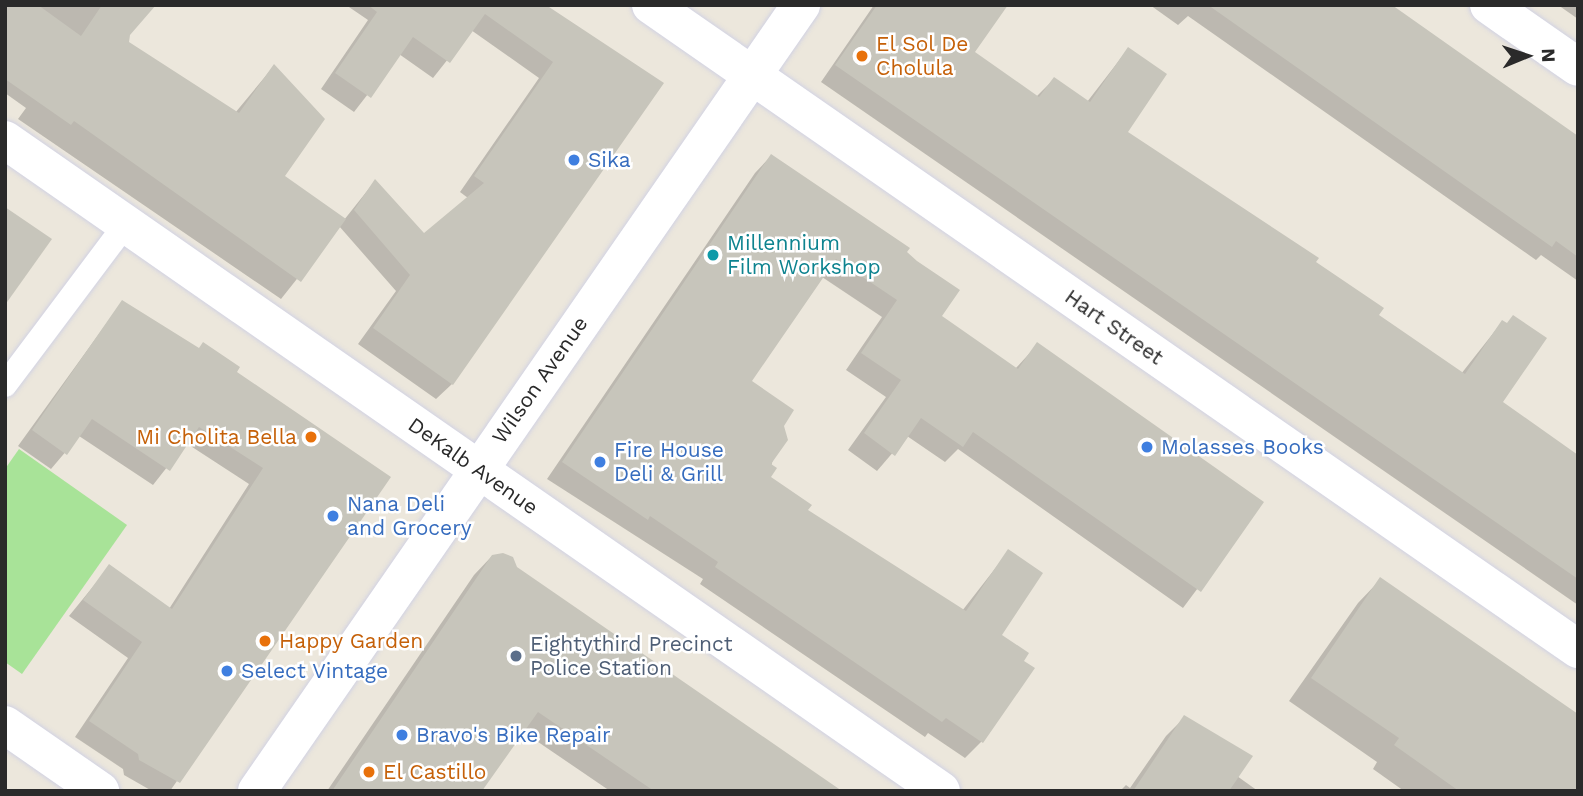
<!DOCTYPE html>
<html>
<head>
<meta charset="utf-8">
<style>
  body { margin:0 }
  #map { position:relative; width:1583px; height:796px; overflow:hidden; background:#ece7dc; font-family:"Work Sans",sans-serif }
  div>[style] { position:absolute }
  .green>* { inset:0; background:#a8e398 }
  .shadow>* { inset:0; background:#0003 }
  .building>* { inset:0; background:#c7c5bb }
  .roads { filter:drop-shadow(0 0 2px #d1d2e3) drop-shadow(0 0 2px #d1d2e3) }
  .lane>* { height:24px; margin:-12px; padding:0 12px; transform-origin:12px; border-radius:12px; background:#fff }
  .street>* { height:38px; margin:-19px; padding:0 19px; transform-origin:19px; border-radius:19px; background:#fff }
  .dots>* { width:19px; height:19px; translate:-50% -50%; box-sizing:border-box; border:4px solid #fff; border-radius:50% }
  span { translate:-50% -50%; white-space:nowrap; text-align:center; line-height:1.15; -webkit-text-stroke:5px #fff; paint-order:stroke }
  .food-label { font-size:21px; color:#c56008 }
  .left { translate:0 -50%; text-align:left }
  .right { translate:-100% -50%; text-align:right }
  .shop-label { font-size:21px; color:#366cbe }
  .culture-label { font-size:21px; color:#0d838f }
  .street-label { font-size:21px; color:#2a2a2a }
  .service-label { font-size:21px; color:#4e5e75 }
  .frame { position:absolute; inset:0; border:7px solid #2a2a2a; pointer-events:none }
  .north { position:absolute; left:1492px; top:21px; width:70px; height:70px; -webkit-text-stroke:5px #fff; paint-order:stroke; rotate:88deg; font-size:19px; font-weight:700; line-height:28px; text-align:center; color:#2a2a2a }
  .north::after { content:''; display:block; margin:auto; width:24px; height:32px; background:#2a2a2a; clip-path:polygon(50% 0,100% 100%,50% 72%,0 100%) }
</style>
</head>
<body>
<div id="map">
  <div class="green">
    <div style="clip-path:polygon(19px 449px,127px 525px,22px 674px,5px 662px,5px 469px)"></div>
  </div>
  <div class="shadow">
    <div style="clip-path:polygon(5px 5px,154px 5px,128px 34px,128px 43px,235px 113px,274px 66px,283px 176px,344px 220px,375px 181px,424px 235px,468px 198px,460px 192px,539px 78px,471px 30px,433px 78px,399px 54px,354px 112px,321px 89px,368px 20px,346px 5px,545px 5px,661px 84px,452px 384px,436px 399px,358px 344px,396px 291px,339px 226px,281px 299px,18px 119px,26px 108px,5px 93px)"></div>
    <div style="clip-path:polygon(874px 5px,1006px 5px,973px 52px,1036px 97px,1054px 79px,1087px 102px,1128px 49px,1125px 133px,1314px 262px,1377px 316px,1461px 374px,1502px 322px,1500px 402px,1578px 457px,1578px 605px,821px 82px)"></div>
    <div style="clip-path:polygon(1150px 5px,1389px 5px,1578px 137px,1578px 281px,1541px 255px,1536px 260px,1188px 16px,1178px 25px)"></div>
    <div style="clip-path:polygon(1558px 5px,1578px 5px,1578px 19px)"></div>
    <div style="clip-path:polygon(771px 156px,905px 252px,940px 317px,1015px 369px,1038px 344px,1262px 502px,1183px 608px,958px 449px,945px 462px,907px 436px,877px 471px,848px 450px,886px 397px,846px 370px,882px 317px,822px 277px,750px 382px,782px 425px,768px 478px,805px 511px,962px 611px,1008px 552px,981px 742px,965px 758px,928px 733px,925px 737px,700px 584px,703px 579px,547px 479px,755px 173px)"></div>
    <div style="clip-path:polygon(122px 302px,388px 478px,170px 791px,152px 791px,124px 775px,123px 769px,75px 737px,128px 658px,69px 616px,109px 567px,169px 609px,249px 484px,186px 443px,153px 485px,79px 436px,51px 469px,18px 446px)"></div>
    <div style="clip-path:polygon(492px 556px,515px 568px,835px 791px,610px 791px,522px 731px,468px 791px,327px 791px,474px 575px)"></div>
    <div style="clip-path:polygon(1380px 580px,1578px 791px,1404px 791px,1373px 769px,1377px 762px,1289px 701px,1358px 603px)"></div>
    <div style="clip-path:polygon(1185px 717px,1237px 776px,1258px 791px,1120px 791px,1126px 785px,1130px 788px,1166px 736px)"></div>
  </div>
  <div class="building">
    <div style="clip-path:polygon(5px 5px,38px 5px,81px 36px,102px 5px,156px 5px,130px 35px,129px 42px,239px 113px,274px 64px,325px 119px,285px 176px,346px 219px,301px 282px,74px 121px,71px 125px,5px 79px)"></div>
    <div style="clip-path:polygon(368px 5px,546px 5px,664px 83px,453px 385px,373px 328px,410px 275px,354px 210px,375px 179px,424px 233px,484px 183px,474px 176px,553px 62px,485px 14px,450px 63px,413px 37px,371px 98px,335px 73px,377px 12px)"></div>
    <div style="clip-path:polygon(877px 5px,1008px 5px,975px 52px,1039px 97px,1054px 77px,1090px 102px,1128px 47px,1167px 74px,1128px 132px,1319px 258px,1316px 262px,1384px 308px,1379px 315px,1465px 374px,1502px 320px,1507px 323px,1513px 315px,1547px 338px,1503px 402px,1578px 455px,1578px 579px,835px 65px)"></div>
    <div style="clip-path:polygon(1208px 5px,1392px 5px,1578px 136px,1578px 257px,1556px 241px,1552px 247px)"></div>
    <div style="clip-path:polygon(771px 154px,910px 248px,907px 252px,917px 261px,960px 290px,942px 316px,1018px 369px,1037px 342px,1264px 502px,1201px 592px,973px 432px,963px 447px,921px 418px,895px 456px,864px 433px,901px 380px,861px 353px,897px 300px,836px 259px,752px 381px,794px 410px,784px 426px,788px 440px,771px 464px,777px 468px,771px 477px,812px 505px,808px 510px,966px 611px,1008px 549px,1043px 573px,1002px 635px,1029px 653px,1024px 661px,1035px 668px,983px 743px,946px 718px,942px 722px,715px 567px,718px 562px,650px 516px,648px 520px,562px 462px)"></div>
    <div style="clip-path:polygon(5px 207px,52px 239px,5px 305px)"></div>
    <div style="clip-path:polygon(122px 300px,199px 348px,203px 342px,240px 367px,237px 372px,391px 477px,180px 783px,139px 760px,138px 754px,89px 721px,142px 642px,83px 600px,109px 564px,172px 609px,263px 468px,199px 427px,170px 471px,92px 419px,67px 455px,32px 430px)"></div>
    <div style="clip-path:polygon(503px 553px,513px 557px,517px 567px,842px 791px,654px 791px,538px 712px,482px 791px,332px 791px,492px 555px)"></div>
    <div style="clip-path:polygon(1380px 577px,1578px 714px,1578px 791px,1459px 791px,1394px 745px,1399px 738px,1311px 678px)"></div>
    <div style="clip-path:polygon(1184px 715px,1253px 756px,1229px 791px,1133px 791px)"></div>
  </div>
  <div class="roads">
    <div class="lane">
      <div style="left:5px;top:385px;width:201px;rotate:-53.1deg"></div>
    </div>
    <div class="street">
      <div style="left:651px;top:5px;width:1129px;rotate:34.79deg"></div>
      <div style="left:1489px;top:5px;width:108px;rotate:34.9deg"></div>
      <div style="left:5px;top:140px;width:1140px;rotate:34.82deg"></div>
      <div style="left:5px;top:725px;width:116px;rotate:34.8deg"></div>
      <div style="left:257px;top:791px;width:956px;rotate:-55.31deg"></div>
    </div>
  </div>
  <div class="dots">
    <div style="left:862px;top:56px;background:#e8710a"></div>
    <div style="left:574px;top:160px;background:#3f7fe0"></div>
    <div style="left:713px;top:255px;background:#0f9aa8"></div>
    <div style="left:311px;top:437px;background:#e8710a"></div>
    <div style="left:1147px;top:447px;background:#3f7fe0"></div>
    <div style="left:600px;top:462px;background:#3f7fe0"></div>
    <div style="left:333px;top:516px;background:#3f7fe0"></div>
    <div style="left:265px;top:641px;background:#e8710a"></div>
    <div style="left:516px;top:656px;background:#5c6f8a"></div>
    <div style="left:227px;top:671px;background:#3f7fe0"></div>
    <div style="left:402px;top:735px;background:#3f7fe0"></div>
    <div style="left:369px;top:772px;background:#e8710a"></div>
  </div>
  <div class="food-label">
    <span class="left" style="left:876px;top:56px">El Sol De<br>Cholula</span>
    <span class="right" style="left:297px;top:437px">Mi Cholita Bella</span>
    <span class="left" style="left:279px;top:641px">Happy Garden</span>
    <span class="left" style="left:383px;top:772px">El Castillo</span>
  </div>
  <div class="shop-label">
    <span class="left" style="left:588px;top:160px">Sika</span>
    <span class="left" style="left:1161px;top:447px">Molasses Books</span>
    <span class="left" style="left:614px;top:462px">Fire House<br>Deli &amp; Grill</span>
    <span class="left" style="left:347px;top:516px">Nana Deli<br>and Grocery</span>
    <span class="left" style="left:241px;top:671px">Select Vintage</span>
    <span class="left" style="left:416px;top:735px">Bravo's Bike Repair</span>
  </div>
  <div class="culture-label">
    <span class="left" style="left:727px;top:255px">Millennium<br>Film Workshop</span>
  </div>
  <div class="street-label">
    <span style="left:1114px;top:327px;rotate:35deg">Hart Street</span>
    <span style="left:540px;top:380px;rotate:-55deg">Wilson Avenue</span>
    <span style="left:473px;top:466px;rotate:35deg">DeKalb Avenue</span>
  </div>
  <div class="service-label">
    <span class="left" style="left:530px;top:656px">Eightythird Precinct<br>Police Station</span>
  </div>
  <div class="frame"></div>
  <div class="north">N</div>
</div>
</body>
</html>
